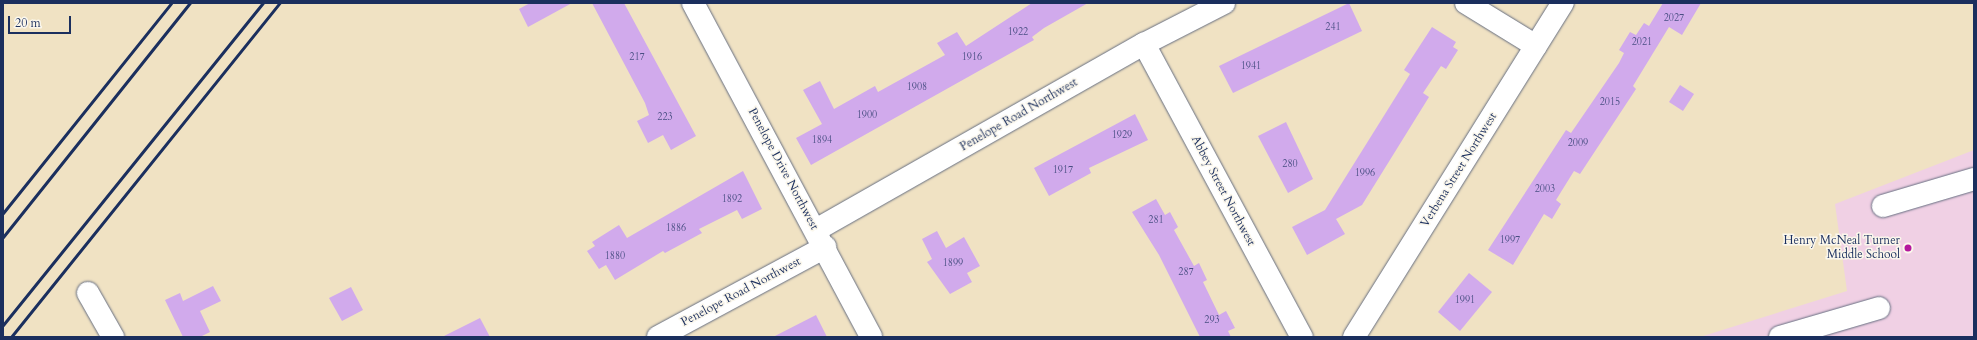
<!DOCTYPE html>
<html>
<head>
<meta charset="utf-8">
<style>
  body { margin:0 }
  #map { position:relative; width:1977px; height:340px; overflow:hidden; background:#f0e2c3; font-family:Cardo,serif }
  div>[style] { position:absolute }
  .built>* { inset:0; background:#f0d0e4 }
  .building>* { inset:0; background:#d1aaec }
  .roads { filter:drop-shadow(0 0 1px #666e81) drop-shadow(0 0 1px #666e81) }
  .minor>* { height:22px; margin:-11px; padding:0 11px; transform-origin:11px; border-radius:11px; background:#fff }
  .rail>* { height:3px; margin:-1.5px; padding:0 1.5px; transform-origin:1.5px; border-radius:1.5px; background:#1b2f5e }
  .dots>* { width:11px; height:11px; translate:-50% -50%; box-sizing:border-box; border:2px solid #fbf7ec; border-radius:50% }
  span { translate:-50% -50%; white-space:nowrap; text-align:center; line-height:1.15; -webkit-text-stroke:3px #fbf7ec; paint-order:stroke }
  .number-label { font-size:10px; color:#484e82 }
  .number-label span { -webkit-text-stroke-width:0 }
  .street-label { font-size:12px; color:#1b2f5e }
  .poi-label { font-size:12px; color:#1b2f5e }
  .right { translate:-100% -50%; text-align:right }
  .frame { position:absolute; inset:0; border:4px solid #1b2f5e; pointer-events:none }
  .scale { position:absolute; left:8px; top:16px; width:63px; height:18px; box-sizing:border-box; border:2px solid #1b2f5e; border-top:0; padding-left:5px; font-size:12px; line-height:14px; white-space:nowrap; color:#1b2f5e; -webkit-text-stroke:3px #fbf7ec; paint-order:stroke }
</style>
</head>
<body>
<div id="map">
  <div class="built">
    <div style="clip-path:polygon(1974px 150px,1974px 337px,1700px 337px,1847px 291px,1835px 204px)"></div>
  </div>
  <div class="building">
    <div style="clip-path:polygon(530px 3px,572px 3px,528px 27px,519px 9px)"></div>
    <div style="clip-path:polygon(592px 3px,624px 3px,696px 136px,671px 150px,663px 135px,648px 143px,637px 121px,649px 115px,645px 103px)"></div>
    <div style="clip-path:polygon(1032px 3px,1088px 3px,1044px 28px,1032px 37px,1034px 40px,811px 165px,796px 138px,822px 124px,803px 90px,820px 81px,834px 109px,875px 86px,878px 92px,945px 55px,937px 43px,957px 32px,966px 46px)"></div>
    <div style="clip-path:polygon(1349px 3px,1362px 31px,1233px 93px,1219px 66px)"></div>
    <div style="clip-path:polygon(1663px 3px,1701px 3px,1682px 35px,1669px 27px,1633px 86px,1636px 89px,1607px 133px,1580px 174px,1574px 171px,1556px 200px,1561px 204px,1552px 219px,1544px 214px,1513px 265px,1488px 250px,1566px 130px,1571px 133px,1619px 63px,1624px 53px,1619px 50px,1630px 32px,1636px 35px,1644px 23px,1649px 26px)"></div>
    <div style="clip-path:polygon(1432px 27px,1456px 42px,1453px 47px,1458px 50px,1446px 69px,1441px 66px,1423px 93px,1429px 97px,1362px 205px,1336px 219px,1345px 234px,1307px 255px,1292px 227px,1325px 210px,1410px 74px,1404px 70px)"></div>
    <div style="clip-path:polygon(1680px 85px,1694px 94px,1683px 111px,1669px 102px)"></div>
    <div style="clip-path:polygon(1135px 114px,1148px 140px,1089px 168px,1091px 173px,1049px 196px,1034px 168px)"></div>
    <div style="clip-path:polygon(1286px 122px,1313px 179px,1288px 193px,1258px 136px)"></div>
    <div style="clip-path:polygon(743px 171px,762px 209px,742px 219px,737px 210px,699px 229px,702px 233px,665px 253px,663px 251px,615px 280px,606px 265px,599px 269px,587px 251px,595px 246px,592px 242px,619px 225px,627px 238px)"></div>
    <div style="clip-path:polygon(1156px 199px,1165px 215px,1170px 212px,1178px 227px,1174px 230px,1194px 266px,1199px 263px,1207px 280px,1203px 282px,1219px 315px,1226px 311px,1235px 328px,1228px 331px,1231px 337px,1200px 337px,1159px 255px,1132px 212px)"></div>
    <div style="clip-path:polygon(937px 231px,946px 248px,964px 237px,980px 266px,967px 273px,972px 282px,950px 294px,927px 262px,932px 259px,922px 239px)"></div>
    <div style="clip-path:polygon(1469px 273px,1492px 292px,1460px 331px,1438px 312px)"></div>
    <div style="clip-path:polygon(213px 286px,221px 301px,200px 311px,210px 332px,200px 337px,183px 337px,165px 300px,180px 293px,183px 301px)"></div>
    <div style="clip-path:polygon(351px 287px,363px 310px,342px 321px,329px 298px)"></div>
    <div style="clip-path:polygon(816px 315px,827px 337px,773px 337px)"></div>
    <div style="clip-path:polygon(480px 318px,490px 337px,442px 337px)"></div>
  </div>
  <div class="roads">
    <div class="minor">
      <div style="left:693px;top:3px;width:378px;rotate:61.9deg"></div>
      <div style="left:1466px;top:3px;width:82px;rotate:31.6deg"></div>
      <div style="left:1144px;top:44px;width:333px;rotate:61.7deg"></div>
      <div style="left:1883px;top:206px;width:95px;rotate:-16.5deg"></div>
      <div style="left:816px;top:230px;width:377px;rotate:-29.6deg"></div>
      <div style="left:1144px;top:44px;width:90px;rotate:-27.1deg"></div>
      <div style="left:88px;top:293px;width:51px;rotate:60.4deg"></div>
      <div style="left:658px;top:337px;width:190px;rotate:-28.3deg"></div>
      <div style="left:1354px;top:337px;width:394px;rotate:-58deg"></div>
      <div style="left:1780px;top:337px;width:103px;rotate:-16.3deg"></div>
    </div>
  </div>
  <div class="rail">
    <div style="left:3px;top:213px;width:269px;rotate:-51.3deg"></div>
    <div style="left:3px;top:237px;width:300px;rotate:-51.4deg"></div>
    <div style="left:3px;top:325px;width:414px;rotate:-51.1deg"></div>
    <div style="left:11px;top:337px;width:429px;rotate:-51.2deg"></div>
  </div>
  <div class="dots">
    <div style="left:1908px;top:248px;background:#b5179e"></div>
  </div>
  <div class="number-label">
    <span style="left:1674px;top:19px">2027</span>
    <span style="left:1333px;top:28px">241</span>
    <span style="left:1018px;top:33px">1922</span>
    <span style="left:1642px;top:43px">2021</span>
    <span style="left:637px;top:58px">217</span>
    <span style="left:972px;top:58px">1916</span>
    <span style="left:1251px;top:67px">1941</span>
    <span style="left:917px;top:88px">1908</span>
    <span style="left:1610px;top:103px">2015</span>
    <span style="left:867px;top:116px">1900</span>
    <span style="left:665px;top:118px">223</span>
    <span style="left:1122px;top:136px">1929</span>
    <span style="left:822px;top:141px">1894</span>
    <span style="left:1578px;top:144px">2009</span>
    <span style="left:1290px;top:165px">280</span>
    <span style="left:1063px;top:171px">1917</span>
    <span style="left:1365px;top:174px">1996</span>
    <span style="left:1545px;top:190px">2003</span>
    <span style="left:732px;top:200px">1892</span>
    <span style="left:1156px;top:221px">281</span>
    <span style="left:676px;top:229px">1886</span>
    <span style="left:1510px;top:241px">1997</span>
    <span style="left:615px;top:257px">1880</span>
    <span style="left:953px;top:264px">1899</span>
    <span style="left:1186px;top:273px">287</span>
    <span style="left:1465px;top:301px">1991</span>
    <span style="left:1212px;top:321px">293</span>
  </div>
  <div class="street-label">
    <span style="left:1019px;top:115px;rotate:-30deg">Penelope Road Northwest</span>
    <span style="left:783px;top:169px;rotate:62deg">Penelope Drive Northwest</span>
    <span style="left:1459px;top:170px;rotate:-58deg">Verbena Street Northwest</span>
    <span style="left:1223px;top:191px;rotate:62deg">Abbey Street Northwest</span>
    <span style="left:741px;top:292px;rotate:-28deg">Penelope Road Northwest</span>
  </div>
  <div class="poi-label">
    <span class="right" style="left:1900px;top:248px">Henry McNeal Turner<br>Middle School</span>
  </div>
  <div class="frame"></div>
  <div class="scale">20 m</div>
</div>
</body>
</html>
